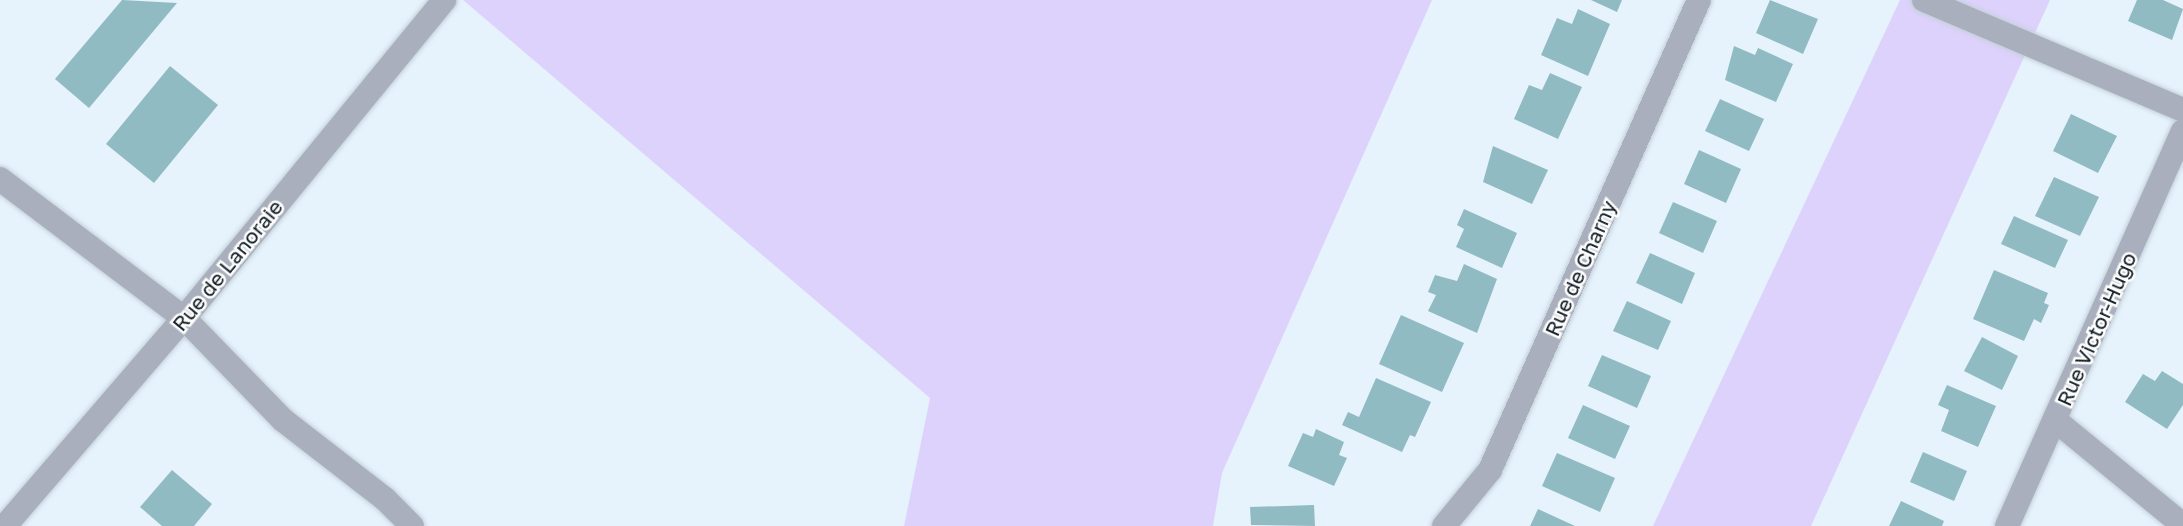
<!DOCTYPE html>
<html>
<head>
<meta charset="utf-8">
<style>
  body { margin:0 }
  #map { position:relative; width:2183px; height:526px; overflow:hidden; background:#e6f3fc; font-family:"Golos Text",sans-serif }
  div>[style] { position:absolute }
  .green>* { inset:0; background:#ddd2fc }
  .building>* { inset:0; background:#91bbc2 }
  .roads { filter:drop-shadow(0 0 2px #c3d0d9) drop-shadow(0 0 2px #c3d0d9) }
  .street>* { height:24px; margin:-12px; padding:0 12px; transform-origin:12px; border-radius:12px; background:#a9afbc }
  span { translate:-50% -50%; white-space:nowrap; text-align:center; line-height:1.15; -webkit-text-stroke:5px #fefefe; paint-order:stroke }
  .street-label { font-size:21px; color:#0e1a22 }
</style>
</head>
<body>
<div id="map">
  <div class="green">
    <div style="clip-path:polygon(463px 0,1432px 0,1222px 473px,1213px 526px,904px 526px,930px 398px)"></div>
    <div style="clip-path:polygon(1900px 0,2050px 0,1811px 526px,1653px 526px)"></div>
  </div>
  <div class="building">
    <div style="clip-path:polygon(122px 0,177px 3px,89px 108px,55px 79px)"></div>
    <div style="clip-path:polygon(1591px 0,1622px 0,1617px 12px)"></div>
    <div style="clip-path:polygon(1770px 0,1818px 19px,1803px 54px,1756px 33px)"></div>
    <div style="clip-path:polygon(2137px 0,2163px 0,2183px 9px,2172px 40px,2128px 21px)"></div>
    <div style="clip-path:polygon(1578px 9px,1610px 24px,1588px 76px,1541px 55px,1557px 18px,1572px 24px)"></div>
    <div style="clip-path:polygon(1734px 46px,1755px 55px,1758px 48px,1793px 64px,1776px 102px,1725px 80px)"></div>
    <div style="clip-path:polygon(170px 66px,218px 105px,154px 183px,106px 144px)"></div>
    <div style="clip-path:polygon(1550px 73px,1582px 87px,1558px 139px,1514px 119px,1529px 85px,1542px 90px)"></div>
    <div style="clip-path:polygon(1720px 99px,1764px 119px,1749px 151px,1705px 131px)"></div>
    <div style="clip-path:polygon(2071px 114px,2117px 136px,2098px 173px,2053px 151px)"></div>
    <div style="clip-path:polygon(1493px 146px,1548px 170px,1532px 204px,1483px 182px)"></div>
    <div style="clip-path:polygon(1699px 150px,1741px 169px,1726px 203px,1684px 184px)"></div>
    <div style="clip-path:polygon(2054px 177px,2099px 197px,2080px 236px,2035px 216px)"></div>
    <div style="clip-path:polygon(1673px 202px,1717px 221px,1703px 253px,1659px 233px)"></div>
    <div style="clip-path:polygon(1464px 209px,1517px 233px,1502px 268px,1456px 247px,1464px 229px,1457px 225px)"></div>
    <div style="clip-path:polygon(2014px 216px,2068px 240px,2055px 268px,2001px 244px)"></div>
    <div style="clip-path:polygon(1650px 253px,1695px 273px,1682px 304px,1636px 283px)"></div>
    <div style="clip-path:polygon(1464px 264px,1497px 279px,1477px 333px,1428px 311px,1436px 295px,1428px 292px,1435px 275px,1457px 281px)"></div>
    <div style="clip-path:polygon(1994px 270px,2048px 293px,2044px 303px,2049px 305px,2041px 323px,2034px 319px,2024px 341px,1973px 319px)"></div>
    <div style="clip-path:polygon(1627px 301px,1671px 321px,1658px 350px,1613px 331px)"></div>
    <div style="clip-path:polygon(1401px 315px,1464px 343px,1442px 392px,1379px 364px)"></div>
    <div style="clip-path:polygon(1982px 337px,2018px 356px,2002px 390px,1964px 371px)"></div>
    <div style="clip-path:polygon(1602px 355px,1651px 376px,1637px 408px,1588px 386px)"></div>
    <div style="clip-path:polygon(2162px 371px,2183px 384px,2183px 405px,2167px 429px,2125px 402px,2143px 374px,2155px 381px)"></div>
    <div style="clip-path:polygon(1376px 378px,1431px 402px,1415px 437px,1410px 435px,1402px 452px,1342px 425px,1348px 412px,1359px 417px)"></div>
    <div style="clip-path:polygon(1947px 385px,1996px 406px,1978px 447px,1941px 431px,1949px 410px,1938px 405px)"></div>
    <div style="clip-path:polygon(1583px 405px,1630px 426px,1615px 459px,1568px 438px)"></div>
    <div style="clip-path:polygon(1316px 429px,1344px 442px,1339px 455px,1347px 458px,1334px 486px,1288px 466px,1303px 433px,1313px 437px)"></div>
    <div style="clip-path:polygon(1923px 452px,1967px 471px,1954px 501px,1910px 482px)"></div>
    <div style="clip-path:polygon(1557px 453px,1615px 478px,1600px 512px,1542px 486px)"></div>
    <div style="clip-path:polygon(172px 470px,212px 504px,194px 526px,162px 526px,140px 507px)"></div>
    <div style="clip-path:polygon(1901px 501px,1944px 521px,1942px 526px,1889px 526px)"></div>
    <div style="clip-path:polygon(1314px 505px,1315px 526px,1251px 525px,1250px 507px)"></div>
    <div style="clip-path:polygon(1538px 509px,1575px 526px,1530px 526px)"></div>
  </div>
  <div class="roads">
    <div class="street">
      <div style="left:1924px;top:0;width:281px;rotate:23deg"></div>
      <div style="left:0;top:179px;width:231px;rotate:37.1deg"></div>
      <div style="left:184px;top:318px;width:142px;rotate:45.9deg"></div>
      <div style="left:283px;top:420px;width:129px;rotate:37.8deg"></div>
      <div style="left:385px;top:499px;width:38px;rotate:45deg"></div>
      <div style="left:2055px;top:420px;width:166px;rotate:39.4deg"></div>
      <div style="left:5px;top:526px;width:274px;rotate:-49.3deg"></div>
      <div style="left:184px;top:318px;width:411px;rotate:-50.7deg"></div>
      <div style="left:1444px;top:526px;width:72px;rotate:-50.6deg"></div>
      <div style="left:1490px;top:470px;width:514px;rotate:-66.03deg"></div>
      <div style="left:2007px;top:526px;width:432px;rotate:-66deg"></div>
    </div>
  </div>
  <div class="street-label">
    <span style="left:227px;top:265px;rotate:-51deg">Rue de Lanoraie</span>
    <span style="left:1580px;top:268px;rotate:-66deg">Rue de Charny</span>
    <span style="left:2096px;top:329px;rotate:-66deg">Rue Victor-Hugo</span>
  </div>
</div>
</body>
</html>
